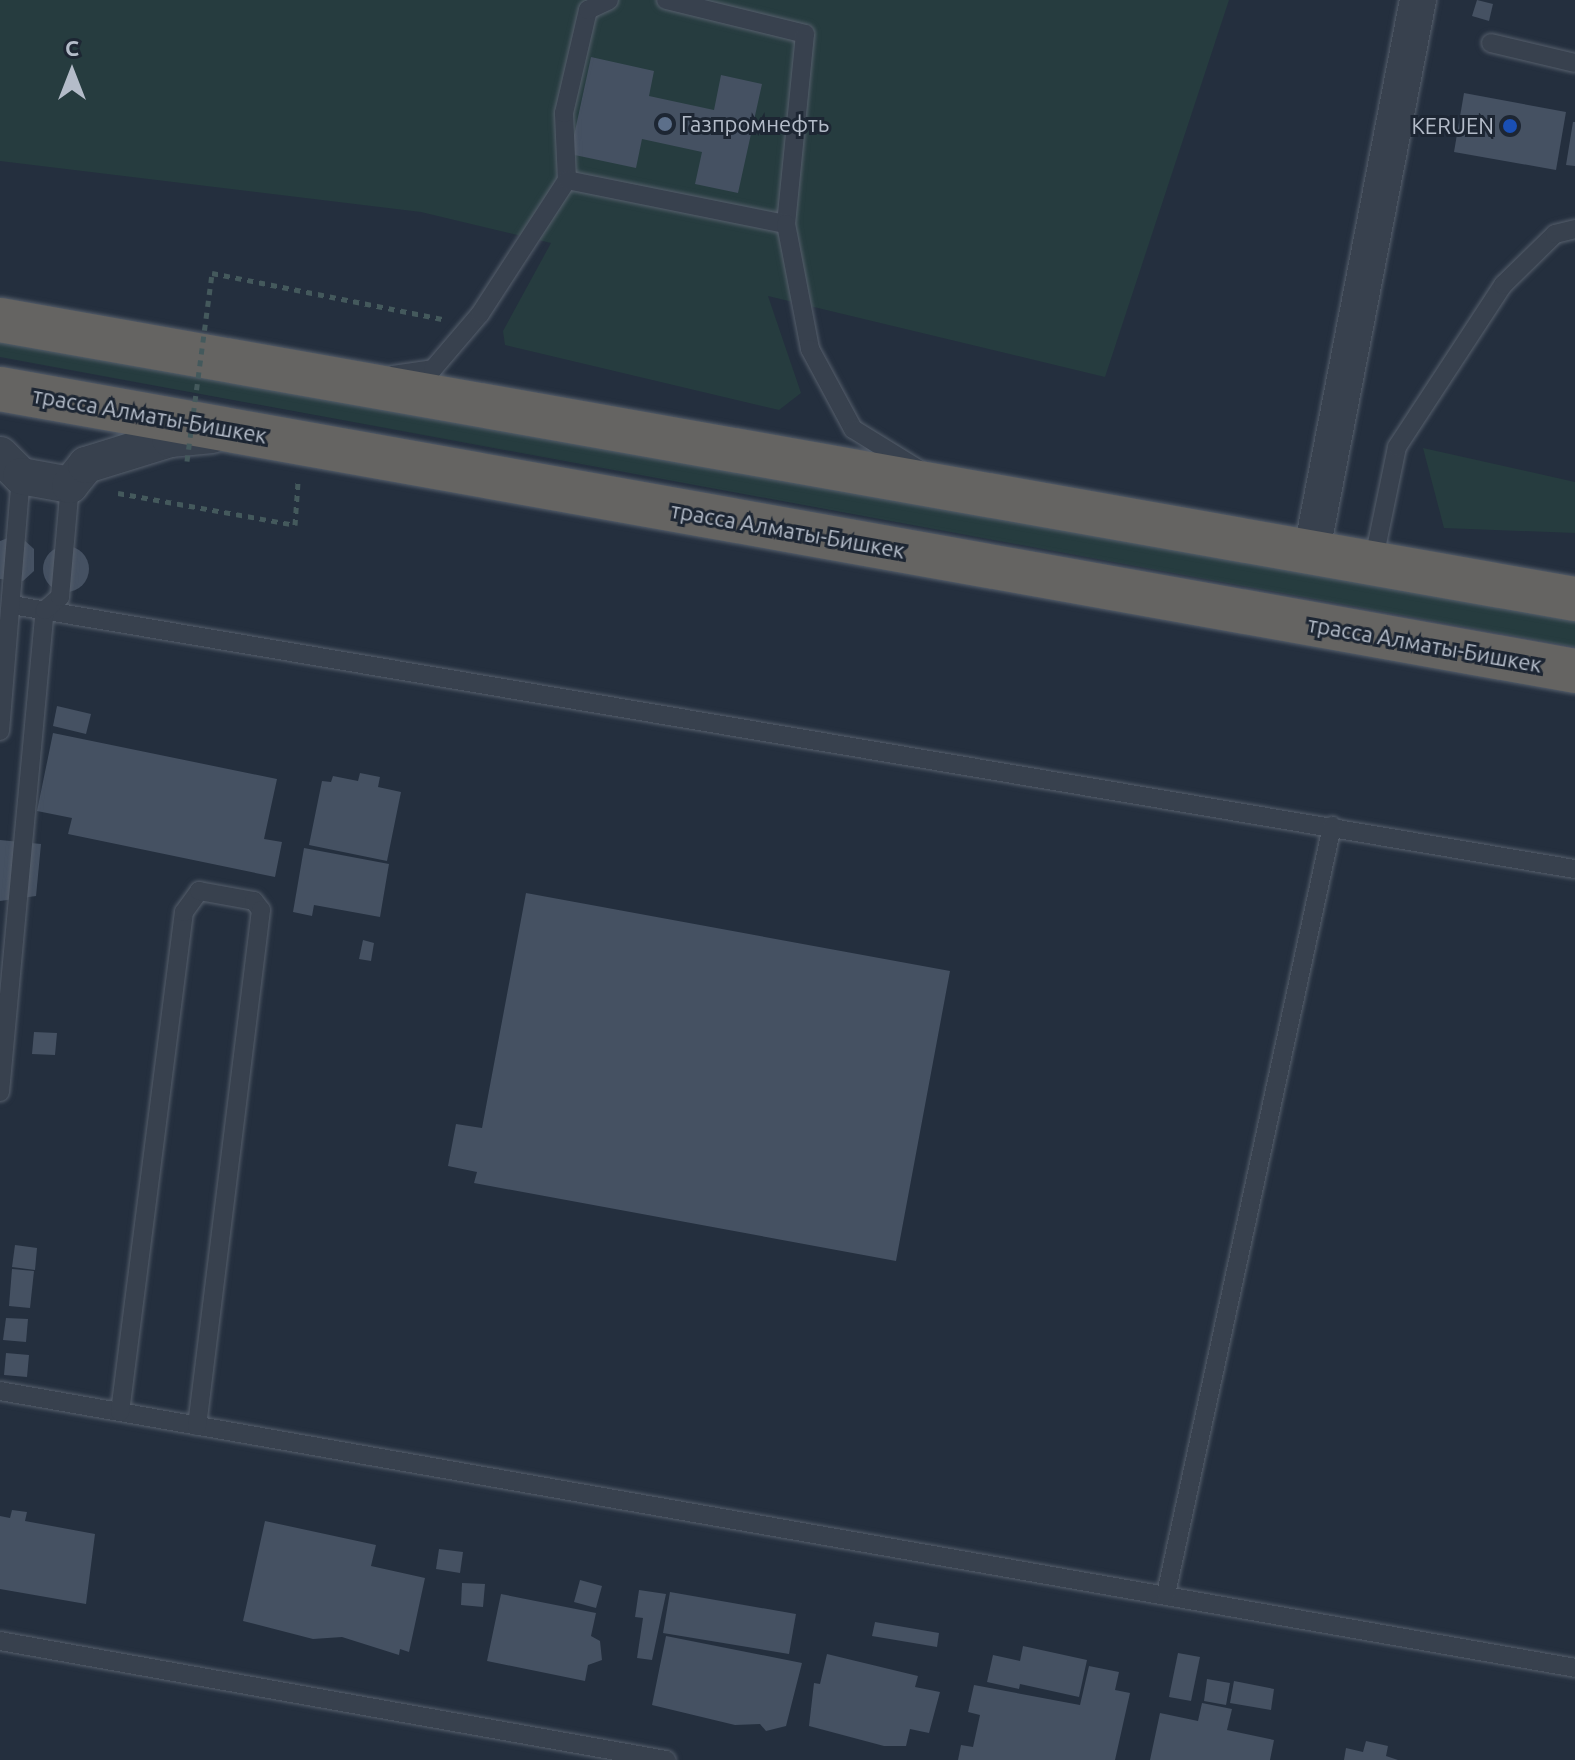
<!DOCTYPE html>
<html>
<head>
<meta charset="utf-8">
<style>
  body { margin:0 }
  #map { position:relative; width:1575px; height:1760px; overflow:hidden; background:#242f3e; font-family:Ubuntu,sans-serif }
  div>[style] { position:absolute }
  .green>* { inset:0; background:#263c3f }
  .building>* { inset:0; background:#455162 }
  .round { border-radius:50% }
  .path>* { height:5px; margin-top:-2.5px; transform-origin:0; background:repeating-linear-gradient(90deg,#44595c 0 6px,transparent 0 12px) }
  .roads { filter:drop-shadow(0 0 2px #565f6c) drop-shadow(0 0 2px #565f6c) }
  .service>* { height:18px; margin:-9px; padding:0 9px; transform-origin:9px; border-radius:9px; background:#38414e }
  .minor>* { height:36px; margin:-18px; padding:0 18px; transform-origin:18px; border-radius:18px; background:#38414e }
  .trunk>* { height:44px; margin:-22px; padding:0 22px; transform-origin:22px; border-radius:22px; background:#656462 }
  .path-bridge>* { height:5px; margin-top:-2.5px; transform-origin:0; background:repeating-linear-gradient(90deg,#44595c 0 6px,transparent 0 12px) }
  .dots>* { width:22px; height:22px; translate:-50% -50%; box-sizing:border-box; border:4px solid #1d2633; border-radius:50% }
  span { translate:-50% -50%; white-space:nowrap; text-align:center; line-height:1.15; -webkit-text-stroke:6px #1d2633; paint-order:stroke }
  .poi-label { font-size:22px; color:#b4bcc9 }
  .left { translate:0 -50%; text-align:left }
  .right { translate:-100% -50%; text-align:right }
  .street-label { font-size:22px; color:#b4bcc9 }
  .north { position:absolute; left:32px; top:32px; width:80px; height:80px; -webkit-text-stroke:6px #1d2633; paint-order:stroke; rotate:0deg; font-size:22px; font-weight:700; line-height:32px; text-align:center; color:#b4bcc9 }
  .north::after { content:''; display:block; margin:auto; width:28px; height:36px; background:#b4bcc9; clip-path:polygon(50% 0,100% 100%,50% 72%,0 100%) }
</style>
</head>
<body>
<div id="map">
  <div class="green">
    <div style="clip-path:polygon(0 0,1229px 0,1105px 377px,768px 296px,801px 393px,779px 410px,505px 345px,503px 331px,551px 243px,421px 212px,0 161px)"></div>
    <div style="clip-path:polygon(0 339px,1575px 619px,1575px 647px,0 357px)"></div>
    <div style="clip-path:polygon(1423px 448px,1575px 482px,1575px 533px,1444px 528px)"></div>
  </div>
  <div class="building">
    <div style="clip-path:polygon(1477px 0,1493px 4px,1489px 21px,1472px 16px)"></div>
    <div style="clip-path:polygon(591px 57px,654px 71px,649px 96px,714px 110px,721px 75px,762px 84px,738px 193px,695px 184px,702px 152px,642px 139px,636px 168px,570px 154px)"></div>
    <div style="clip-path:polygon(1464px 93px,1566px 112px,1556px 170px,1454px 152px)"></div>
    <div style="clip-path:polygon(1573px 122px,1575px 122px,1575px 166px,1566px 165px)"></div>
    <div style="clip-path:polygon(8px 538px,23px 539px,34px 549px,34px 571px,23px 581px,0 579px,0 541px)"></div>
    <div class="round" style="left:43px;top:546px;width:46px;height:46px"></div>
    <div style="clip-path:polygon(57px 706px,91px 714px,86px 734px,53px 726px)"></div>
    <div style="clip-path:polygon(53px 733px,277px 779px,264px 839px,282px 842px,275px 877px,68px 834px,72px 818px,37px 811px)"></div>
    <div style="clip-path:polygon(360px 773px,380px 777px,378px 787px,401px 792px,387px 861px,309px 845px,322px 781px,331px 782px,333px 776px,358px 781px)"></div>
    <div style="clip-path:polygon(0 840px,41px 844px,36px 896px,0 901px)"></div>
    <div style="clip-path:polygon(304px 848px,389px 864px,380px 917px,314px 905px,312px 916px,293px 912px)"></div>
    <div style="clip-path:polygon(526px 893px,950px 971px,896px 1261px,474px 1183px,477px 1172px,448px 1166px,456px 1124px,482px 1128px)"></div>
    <div style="clip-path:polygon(363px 940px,374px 943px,371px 961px,359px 959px)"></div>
    <div style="clip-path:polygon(34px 1032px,57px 1033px,55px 1055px,32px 1054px)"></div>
    <div style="clip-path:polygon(15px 1245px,37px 1248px,35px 1270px,12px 1267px)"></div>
    <div style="clip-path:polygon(12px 1269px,34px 1271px,30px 1308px,9px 1306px)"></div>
    <div style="clip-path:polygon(6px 1318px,28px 1319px,26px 1342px,3px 1340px)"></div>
    <div style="clip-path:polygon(6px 1353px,29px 1355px,27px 1377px,4px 1375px)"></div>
    <div style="clip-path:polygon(12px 1510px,27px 1512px,25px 1521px,95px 1534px,86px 1604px,0 1589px,0 1516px,10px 1518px)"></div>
    <div style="clip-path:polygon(265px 1521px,376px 1545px,371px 1566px,425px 1578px,409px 1652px,400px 1649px,399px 1655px,342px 1637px,313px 1639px,243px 1621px)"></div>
    <div style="clip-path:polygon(439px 1549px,463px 1552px,460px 1573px,436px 1569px)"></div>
    <div style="clip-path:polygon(580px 1580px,602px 1586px,596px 1608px,574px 1602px)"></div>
    <div style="clip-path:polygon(462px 1583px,485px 1584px,483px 1607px,461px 1605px)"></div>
    <div style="clip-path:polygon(639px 1590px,666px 1594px,652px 1660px,637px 1658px,643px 1618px,635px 1617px)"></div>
    <div style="clip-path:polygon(670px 1592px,796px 1614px,789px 1654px,663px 1633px)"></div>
    <div style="clip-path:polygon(501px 1594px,596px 1613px,591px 1636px,600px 1641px,602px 1660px,588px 1665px,585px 1681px,487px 1661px)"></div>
    <div style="clip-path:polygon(875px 1622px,939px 1633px,937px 1647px,872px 1636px)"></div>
    <div style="clip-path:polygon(666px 1636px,802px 1663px,786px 1726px,766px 1731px,760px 1724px,735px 1725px,652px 1705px)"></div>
    <div style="clip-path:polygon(1023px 1646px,1087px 1660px,1079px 1697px,1020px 1684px,1019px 1689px,987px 1682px,993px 1655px,1020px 1661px)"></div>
    <div style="clip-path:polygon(1178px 1653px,1200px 1657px,1191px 1701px,1169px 1697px)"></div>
    <div style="clip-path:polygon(827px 1654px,918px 1676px,915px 1687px,940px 1692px,929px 1733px,910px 1729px,906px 1746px,884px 1746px,809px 1726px,814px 1683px,820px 1684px)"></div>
    <div style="clip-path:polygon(1089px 1666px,1119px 1672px,1115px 1690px,1130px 1693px,1115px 1760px,958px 1760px,961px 1745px,973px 1747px,980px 1715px,968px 1712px,974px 1685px,1080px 1705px)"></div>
    <div style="clip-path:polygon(1207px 1679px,1230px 1683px,1226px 1705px,1204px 1701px)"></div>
    <div style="clip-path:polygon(1234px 1681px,1274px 1689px,1271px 1710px,1230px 1703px)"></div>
    <div style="clip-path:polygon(1202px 1703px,1232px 1709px,1227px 1730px,1274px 1740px,1270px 1760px,1150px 1760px,1160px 1713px,1198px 1721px)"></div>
    <div style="clip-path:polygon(1366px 1741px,1388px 1746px,1386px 1756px,1398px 1760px,1344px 1760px,1346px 1748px,1363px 1752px)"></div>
  </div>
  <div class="path">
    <div style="left:212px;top:273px;width:236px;rotate:11.3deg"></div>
    <div style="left:118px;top:493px;width:180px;rotate:10.2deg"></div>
    <div style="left:295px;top:525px;width:43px;rotate:-86deg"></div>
  </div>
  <div class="roads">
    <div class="service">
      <div style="left:666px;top:0;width:143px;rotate:13.7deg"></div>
      <div style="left:805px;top:34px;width:191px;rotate:95.7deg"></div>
      <div style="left:1491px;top:43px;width:86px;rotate:13.4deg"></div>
      <div style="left:567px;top:180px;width:67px;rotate:-92.6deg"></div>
      <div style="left:564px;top:113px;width:106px;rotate:-76.9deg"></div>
      <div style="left:588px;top:10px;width:23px;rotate:-25deg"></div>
      <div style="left:393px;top:375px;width:40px;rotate:-8.5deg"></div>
      <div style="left:433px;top:369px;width:72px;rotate:-49.5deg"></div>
      <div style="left:480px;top:314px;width:160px;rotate:-57deg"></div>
      <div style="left:567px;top:180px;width:223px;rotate:11.4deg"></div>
      <div style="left:786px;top:224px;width:127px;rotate:79.1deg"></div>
      <div style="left:810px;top:349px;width:91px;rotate:61.7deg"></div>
      <div style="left:853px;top:429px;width:76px;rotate:31.6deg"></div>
      <div style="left:1373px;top:563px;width:118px;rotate:-78.3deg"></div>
      <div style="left:1397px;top:447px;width:194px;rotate:-56.8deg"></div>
      <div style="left:1503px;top:285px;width:73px;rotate:-44.4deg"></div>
      <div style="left:1555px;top:234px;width:21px;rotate:-14deg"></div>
      <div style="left:12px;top:605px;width:1585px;rotate:9.59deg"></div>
      <div style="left:0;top:731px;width:256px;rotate:-85.3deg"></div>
      <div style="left:0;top:1092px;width:484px;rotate:-84.7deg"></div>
      <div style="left:45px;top:610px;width:20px;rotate:-41deg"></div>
      <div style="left:60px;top:597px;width:112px;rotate:-84.9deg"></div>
      <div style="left:0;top:1391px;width:1599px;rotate:9.97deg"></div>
      <div style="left:120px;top:1412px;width:504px;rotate:-82.71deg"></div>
      <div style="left:184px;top:912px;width:26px;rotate:-54deg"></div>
      <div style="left:199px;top:891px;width:56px;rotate:10.3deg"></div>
      <div style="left:254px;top:901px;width:11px;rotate:52deg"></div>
      <div style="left:261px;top:910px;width:520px;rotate:97.07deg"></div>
      <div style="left:1166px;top:1594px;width:786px;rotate:-77.8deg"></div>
      <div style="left:0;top:1641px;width:677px;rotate:10.13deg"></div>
    </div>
    <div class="minor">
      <div style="left:0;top:455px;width:30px;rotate:45deg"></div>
      <div style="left:21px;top:476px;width:50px;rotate:10.4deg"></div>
      <div style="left:70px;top:485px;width:26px;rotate:-51deg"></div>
      <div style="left:86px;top:465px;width:88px;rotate:-17.2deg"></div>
      <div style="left:170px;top:439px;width:42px;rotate:-5.4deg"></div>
      <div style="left:1311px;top:555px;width:565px;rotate:-79.09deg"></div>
    </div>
    <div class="trunk">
      <div style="left:0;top:320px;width:1600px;rotate:10.05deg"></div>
      <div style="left:0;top:389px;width:1600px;rotate:10.15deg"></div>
    </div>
  </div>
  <div class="path-bridge">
    <div style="left:187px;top:461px;width:190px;rotate:-82.4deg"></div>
  </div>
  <div class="dots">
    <div style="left:665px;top:124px;background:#5c6f8a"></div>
    <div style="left:1510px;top:126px;background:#1a4fb4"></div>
  </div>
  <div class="poi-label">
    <span class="left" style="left:681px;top:124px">Газпромнефть</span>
    <span class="right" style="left:1494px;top:126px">KERUEN</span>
  </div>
  <div class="street-label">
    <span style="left:150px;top:415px;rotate:10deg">трасса Алматы-Бишкек</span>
    <span style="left:788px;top:530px;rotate:10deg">трасса Алматы-Бишкек</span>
    <span style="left:1425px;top:644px;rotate:10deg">трасса Алматы-Бишкек</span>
  </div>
  <div class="north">С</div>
</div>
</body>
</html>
